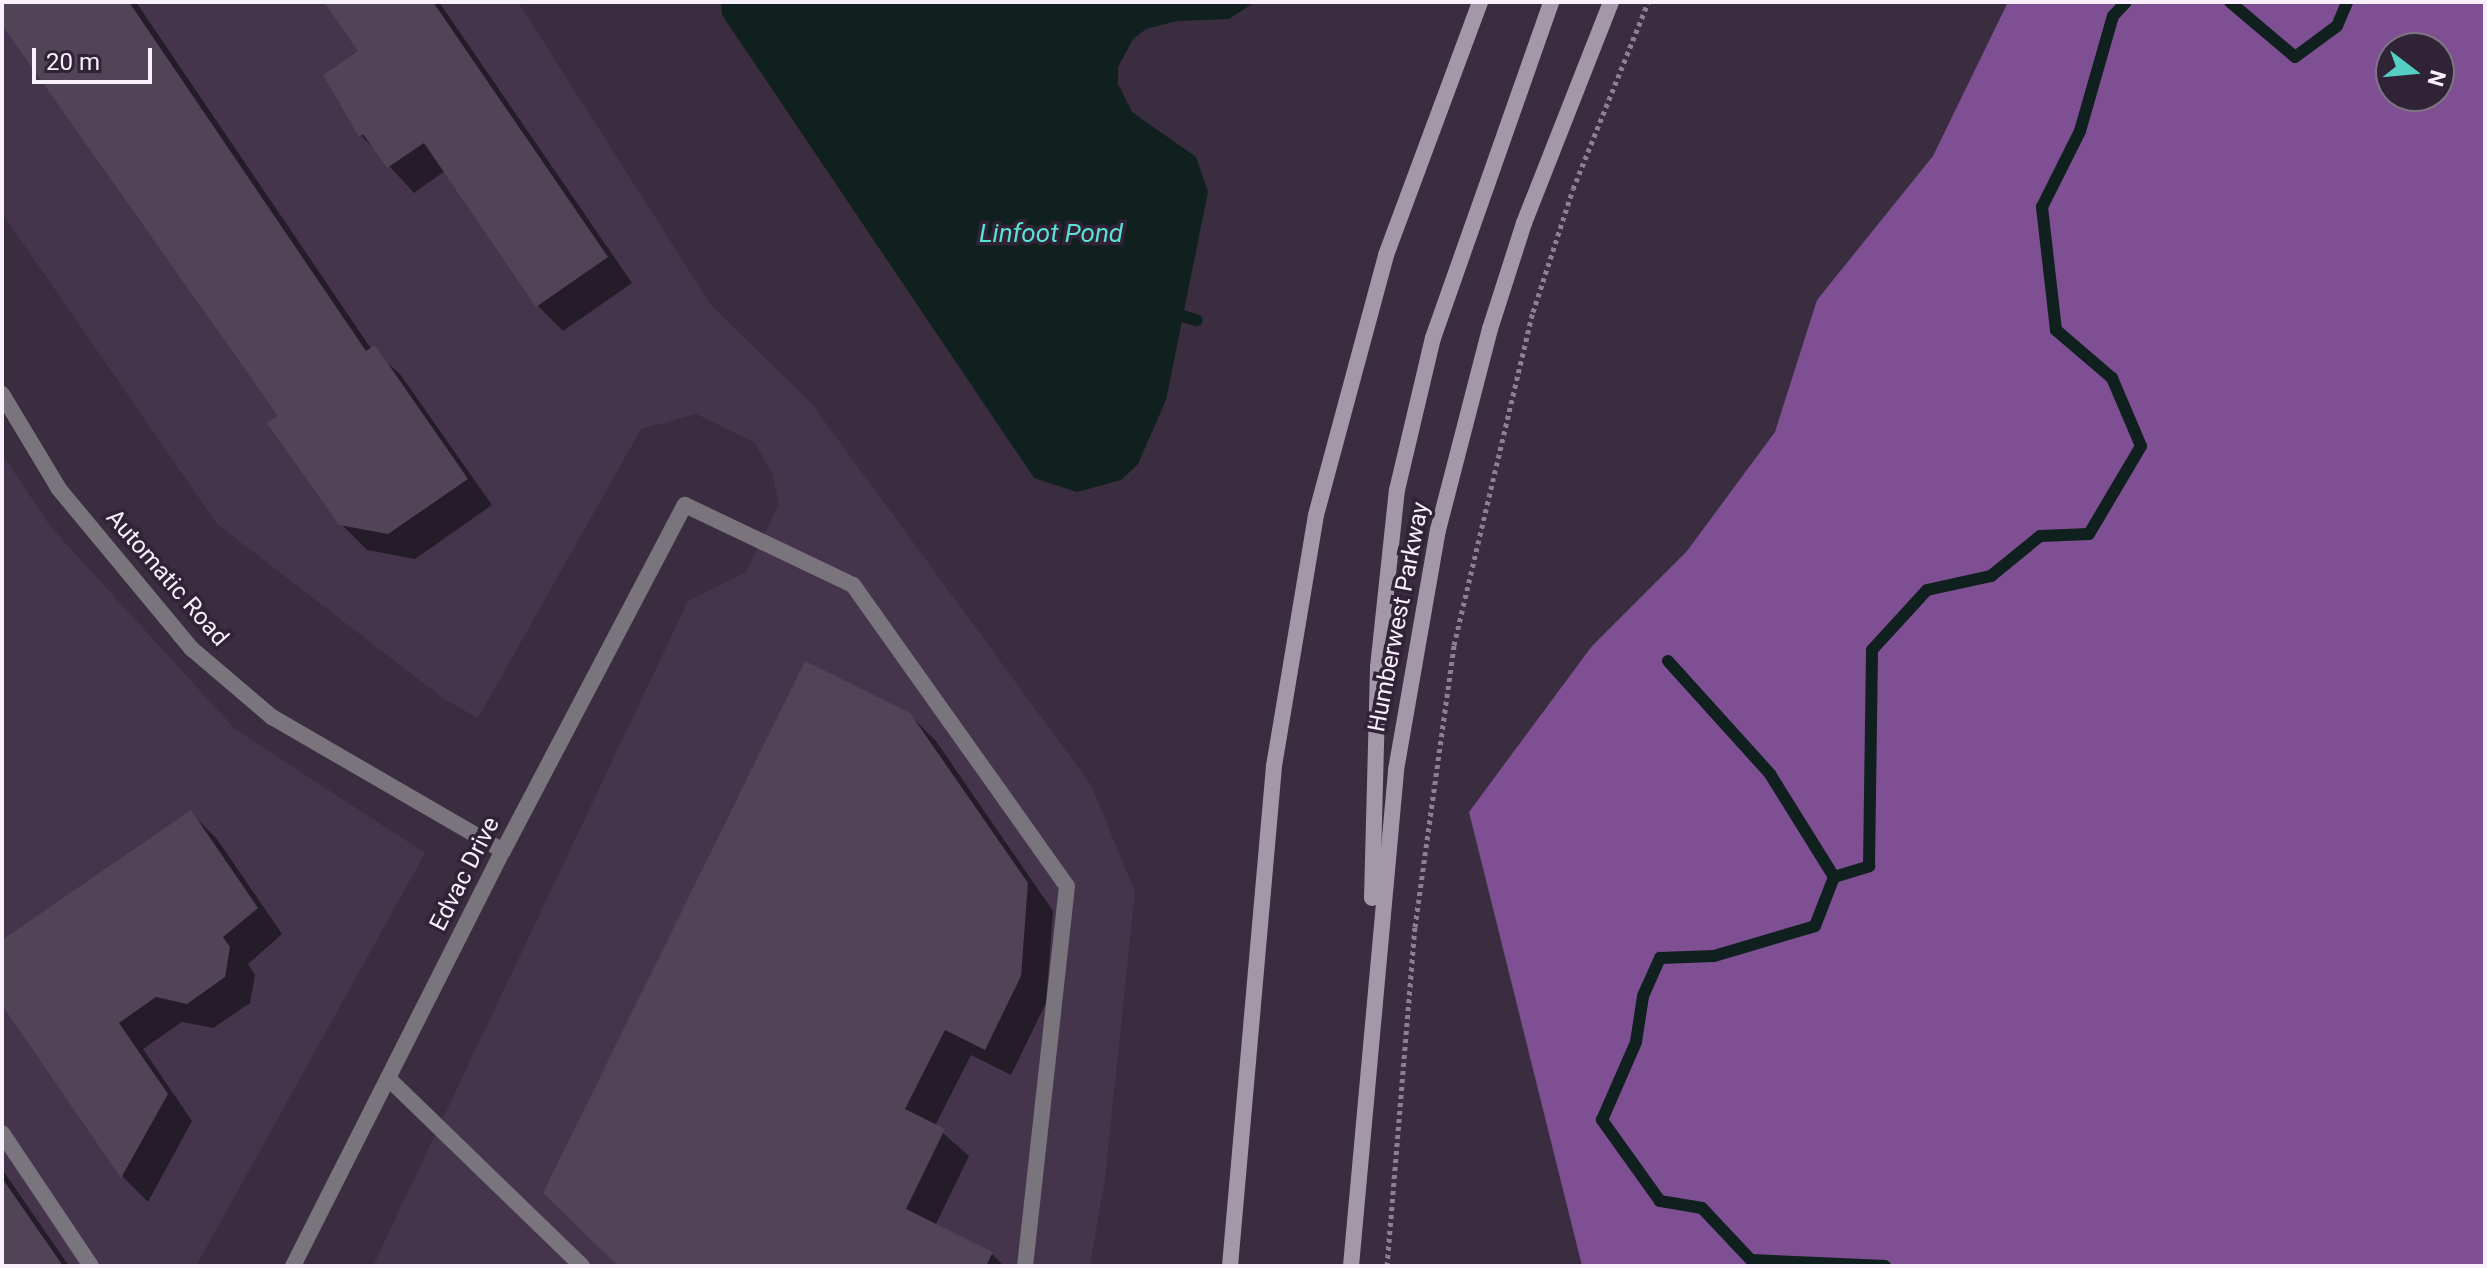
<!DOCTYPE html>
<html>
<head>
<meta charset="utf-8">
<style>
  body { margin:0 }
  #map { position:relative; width:2487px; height:1268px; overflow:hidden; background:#3a2d3f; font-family:Roboto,sans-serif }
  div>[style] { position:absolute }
  .built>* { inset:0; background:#45354c }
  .forest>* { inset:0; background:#7f4f93 }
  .water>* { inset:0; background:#0f201e }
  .shadow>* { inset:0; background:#0007 }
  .stream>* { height:12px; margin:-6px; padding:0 6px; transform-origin:6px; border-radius:6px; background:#0f201e }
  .building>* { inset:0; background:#514456 }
  .path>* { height:5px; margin-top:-2.5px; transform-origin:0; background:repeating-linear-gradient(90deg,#8c8190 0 4px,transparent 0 8px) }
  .service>* { height:16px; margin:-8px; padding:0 8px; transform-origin:8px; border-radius:8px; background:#7a747d }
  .minor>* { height:16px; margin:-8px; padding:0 8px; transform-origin:8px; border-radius:8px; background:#7a747d }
  .secondary>* { height:16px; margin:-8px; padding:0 8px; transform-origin:8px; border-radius:8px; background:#a298a7 }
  span { translate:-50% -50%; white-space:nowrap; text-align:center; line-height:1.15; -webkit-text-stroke:7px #2f2335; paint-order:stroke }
  .street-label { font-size:24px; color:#f8f0fb }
  .water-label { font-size:26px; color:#5ae0d5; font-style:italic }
  .frame { position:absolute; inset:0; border:4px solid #f8f0fb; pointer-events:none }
  .north { position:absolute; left:2375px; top:32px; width:80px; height:80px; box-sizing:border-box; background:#2f2335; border:2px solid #7f7584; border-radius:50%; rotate:106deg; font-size:22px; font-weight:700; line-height:32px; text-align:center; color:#f8f0fb }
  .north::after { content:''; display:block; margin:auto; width:28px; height:36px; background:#55cec4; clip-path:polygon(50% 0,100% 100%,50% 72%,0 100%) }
  .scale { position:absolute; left:32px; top:48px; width:120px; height:36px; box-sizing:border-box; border:4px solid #f8f0fb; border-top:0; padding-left:10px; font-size:24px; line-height:28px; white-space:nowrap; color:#f8f0fb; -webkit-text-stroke:6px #2f2335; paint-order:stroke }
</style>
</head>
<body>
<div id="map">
  <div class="built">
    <div style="clip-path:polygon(2px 2px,518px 2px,711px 305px,811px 403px,1091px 785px,1135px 892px,1105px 1179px,1090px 1266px,373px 1266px,688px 601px,746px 572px,779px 504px,772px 473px,754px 442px,696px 414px,641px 429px,478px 718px,444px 699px,217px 524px,2px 213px)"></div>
    <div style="clip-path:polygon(2px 454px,50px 526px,235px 729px,425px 853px,196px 1266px,2px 1266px)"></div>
  </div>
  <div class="forest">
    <div style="clip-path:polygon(evenodd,2008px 2px,2485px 2px,2485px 1266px,1582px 1266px,1469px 812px,1592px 646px,1687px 551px,1775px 432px,1817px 300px,1933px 156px,2008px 2px,2391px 48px,2439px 48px,2439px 96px,2391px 96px,2391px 48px)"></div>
  </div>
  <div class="water">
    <div style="clip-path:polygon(721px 2px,1255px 2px,1229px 19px,1177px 21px,1146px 29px,1133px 39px,1118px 67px,1118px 84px,1132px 112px,1196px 157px,1208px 192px,1166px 400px,1138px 464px,1121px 480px,1077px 492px,1034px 478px,722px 15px)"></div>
  </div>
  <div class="shadow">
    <div style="clip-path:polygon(136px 2px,372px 350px,400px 374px,492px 505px,415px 559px,367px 550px,340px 523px,281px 416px,2px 22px,5px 2px)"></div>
    <div style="clip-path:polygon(327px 2px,439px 2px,632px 283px,563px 331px,538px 306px,445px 171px,414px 193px,361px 135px,361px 52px)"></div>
    <div style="clip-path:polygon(909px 714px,936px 741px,1053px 911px,1046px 1003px,1011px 1075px,971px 1055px,935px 1126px,969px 1156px,935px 1226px,992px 1254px,1004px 1266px,620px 1266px)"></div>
    <div style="clip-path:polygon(191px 813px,217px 839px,282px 934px,248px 964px,255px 975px,250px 1003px,213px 1028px,182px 1022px,143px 1049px,192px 1121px,148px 1202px,123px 1177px,2px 1001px,2px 942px)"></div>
    <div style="clip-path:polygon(2px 1169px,69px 1266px,2px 1266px)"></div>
  </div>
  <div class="stream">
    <div style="left:2230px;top:2px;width:85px;rotate:40.2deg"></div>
    <div style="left:2295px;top:57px;width:52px;rotate:-36.4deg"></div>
    <div style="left:2337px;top:26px;width:26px;rotate:-67deg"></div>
    <div style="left:1170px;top:312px;width:28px;rotate:17deg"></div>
    <div style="left:1668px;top:661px;width:152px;rotate:47.9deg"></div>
    <div style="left:1770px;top:774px;width:121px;rotate:58.1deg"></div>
    <div style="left:1885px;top:1266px;width:134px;rotate:-177.4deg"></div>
    <div style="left:1751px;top:1260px;width:71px;rotate:-133.3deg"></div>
    <div style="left:1702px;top:1208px;width:43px;rotate:-170.5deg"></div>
    <div style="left:1660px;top:1201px;width:100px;rotate:-125.6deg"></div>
    <div style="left:1602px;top:1120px;width:85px;rotate:-66.4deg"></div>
    <div style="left:1636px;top:1042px;width:47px;rotate:-81.3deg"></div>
    <div style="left:1643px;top:996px;width:42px;rotate:-65.9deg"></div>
    <div style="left:1660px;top:958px;width:54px;rotate:-2.1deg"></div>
    <div style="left:1714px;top:956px;width:105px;rotate:-16.5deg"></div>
    <div style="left:1815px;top:926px;width:53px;rotate:-68.8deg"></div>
    <div style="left:1834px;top:877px;width:37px;rotate:-17deg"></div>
    <div style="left:1869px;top:866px;width:216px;rotate:-89.2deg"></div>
    <div style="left:1872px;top:650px;width:81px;rotate:-47.5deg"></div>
    <div style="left:1927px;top:590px;width:66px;rotate:-12.3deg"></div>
    <div style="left:1991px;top:576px;width:63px;rotate:-39.2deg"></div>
    <div style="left:2040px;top:536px;width:49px;rotate:-2.3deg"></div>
    <div style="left:2089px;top:534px;width:102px;rotate:-59.4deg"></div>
    <div style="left:2141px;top:446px;width:74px;rotate:-113.1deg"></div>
    <div style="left:2112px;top:378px;width:74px;rotate:-139.4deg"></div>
    <div style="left:2056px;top:330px;width:124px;rotate:-96.5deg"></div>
    <div style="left:2042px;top:207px;width:85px;rotate:-63.4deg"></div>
    <div style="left:2080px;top:131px;width:120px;rotate:-74deg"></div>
    <div style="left:2113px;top:16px;width:19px;rotate:-47deg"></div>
  </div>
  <div class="building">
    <div style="clip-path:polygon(2px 2px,129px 2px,366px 351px,375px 345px,468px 479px,388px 534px,339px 525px,267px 423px,278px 416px,2px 25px)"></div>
    <div style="clip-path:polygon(324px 2px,433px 2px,608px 257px,536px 307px,424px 143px,387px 168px,363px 134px,359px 137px,323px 75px,358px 51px)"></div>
    <div style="clip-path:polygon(805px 661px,910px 713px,1028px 883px,1021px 976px,985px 1050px,945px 1030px,905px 1109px,945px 1129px,906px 1209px,993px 1252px,986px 1266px,618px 1266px,543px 1193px)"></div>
    <div style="clip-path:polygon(191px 810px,258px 908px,223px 937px,230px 947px,225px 977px,187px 1004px,156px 997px,119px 1023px,168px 1094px,121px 1178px,2px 1005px,2px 940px)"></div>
    <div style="clip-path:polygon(2px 1178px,63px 1266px,2px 1266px)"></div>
  </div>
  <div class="path">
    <div style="left:1387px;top:1266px;width:340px;rotate:-85.3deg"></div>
    <div style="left:1415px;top:927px;width:285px;rotate:-82.1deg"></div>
    <div style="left:1454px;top:645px;width:342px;rotate:-76.7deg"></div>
    <div style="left:1533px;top:312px;width:129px;rotate:-72deg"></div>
    <div style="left:1573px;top:189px;width:201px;rotate:-68.1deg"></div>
  </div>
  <div class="service">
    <div style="left:685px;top:505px;width:186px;rotate:25.5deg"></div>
    <div style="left:853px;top:585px;width:369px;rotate:54.6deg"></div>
    <div style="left:1067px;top:886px;width:382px;rotate:96.3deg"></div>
    <div style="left:390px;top:1080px;width:267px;rotate:44.1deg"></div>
    <div style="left:2px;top:1133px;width:160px;rotate:56.2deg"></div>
  </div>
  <div class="minor">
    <div style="left:2px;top:394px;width:111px;rotate:59deg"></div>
    <div style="left:59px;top:489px;width:208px;rotate:50.3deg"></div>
    <div style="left:192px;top:649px;width:105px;rotate:40.4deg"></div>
    <div style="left:272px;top:717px;width:267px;rotate:30.1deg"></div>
    <div style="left:293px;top:1266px;width:465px;rotate:-63.2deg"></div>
    <div style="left:503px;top:851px;width:391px;rotate:-62.3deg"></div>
  </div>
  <div class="secondary">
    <div style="left:1372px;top:898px;width:231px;rotate:-88.5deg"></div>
    <div style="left:1378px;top:667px;width:178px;rotate:-83.9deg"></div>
    <div style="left:1397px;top:490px;width:156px;rotate:-76.7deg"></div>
    <div style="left:1433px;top:338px;width:356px;rotate:-70.6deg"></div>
    <div style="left:1230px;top:1266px;width:502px;rotate:-84.97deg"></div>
    <div style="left:1274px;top:766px;width:254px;rotate:-80.5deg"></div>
    <div style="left:1316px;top:515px;width:269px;rotate:-74.9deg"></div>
    <div style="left:1386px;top:255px;width:270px;rotate:-69.6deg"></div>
    <div style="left:1351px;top:1266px;width:498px;rotate:-84.8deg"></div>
    <div style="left:1396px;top:770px;width:244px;rotate:-80.1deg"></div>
    <div style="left:1438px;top:530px;width:208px;rotate:-75.5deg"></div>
    <div style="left:1490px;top:329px;width:111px;rotate:-72.2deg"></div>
    <div style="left:1524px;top:223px;width:238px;rotate:-68.5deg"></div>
  </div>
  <div class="street-label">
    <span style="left:167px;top:578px;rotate:49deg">Automatic Road</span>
    <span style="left:1399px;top:617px;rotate:-79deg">Humberwest Parkway</span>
    <span style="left:465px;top:874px;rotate:-63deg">Edvac Drive</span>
  </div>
  <div class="water-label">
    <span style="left:1051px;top:234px">Linfoot Pond</span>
  </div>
  <div class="frame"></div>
  <div class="north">N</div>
  <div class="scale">20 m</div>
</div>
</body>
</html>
